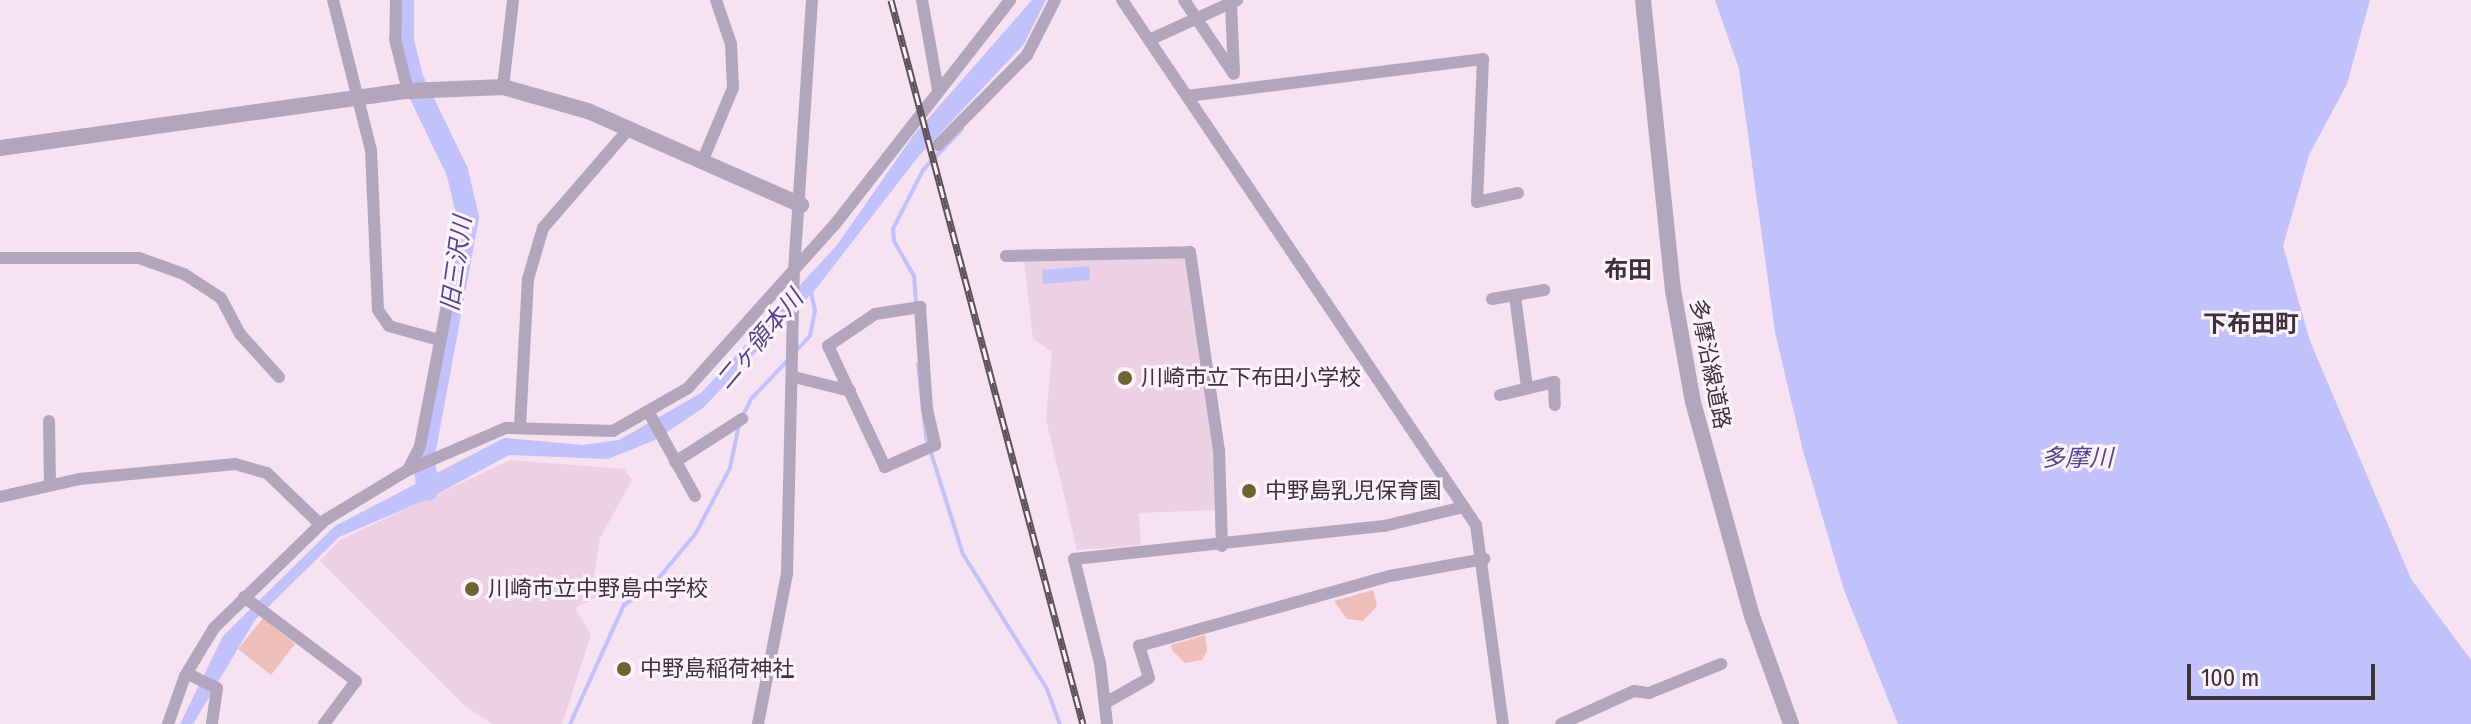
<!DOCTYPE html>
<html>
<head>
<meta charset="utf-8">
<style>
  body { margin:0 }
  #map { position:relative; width:2471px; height:724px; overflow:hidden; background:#f7e2f1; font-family:"Fira Sans Condensed","Noto Sans JP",sans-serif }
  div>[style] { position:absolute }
  .built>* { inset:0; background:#ecd1e5 }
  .green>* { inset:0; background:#edbeba }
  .water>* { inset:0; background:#c1c1fb }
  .stream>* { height:4px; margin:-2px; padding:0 2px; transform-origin:2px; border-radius:2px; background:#c1c1fb }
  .river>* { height:22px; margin:-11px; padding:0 11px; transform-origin:11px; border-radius:11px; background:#c1c1fb }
  .minor>* { height:12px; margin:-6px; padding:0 6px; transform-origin:6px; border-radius:6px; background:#b2a6bd }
  .tertiary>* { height:16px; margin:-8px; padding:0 8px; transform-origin:8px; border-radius:8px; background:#b2a6bd }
  .rail>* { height:7px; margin-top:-3.5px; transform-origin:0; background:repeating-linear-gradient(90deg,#fff2fb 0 12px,#5d525a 0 24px); box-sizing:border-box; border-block:2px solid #5d525a }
  .dots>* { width:22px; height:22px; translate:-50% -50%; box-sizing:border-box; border:4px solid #fff2fb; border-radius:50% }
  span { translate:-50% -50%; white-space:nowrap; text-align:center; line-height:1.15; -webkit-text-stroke:6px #fff2fb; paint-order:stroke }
  .street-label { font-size:22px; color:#3b3339 }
  .poi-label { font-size:22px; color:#3b3339 }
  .left { translate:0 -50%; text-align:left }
  .water-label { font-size:24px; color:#4e488d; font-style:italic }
  .neighbourhood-label { font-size:24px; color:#3b3339; font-weight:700 }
  .scale { position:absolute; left:2187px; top:664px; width:188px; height:36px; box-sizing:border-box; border:4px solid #3b3339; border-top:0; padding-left:10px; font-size:24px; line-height:28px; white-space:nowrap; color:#3b3339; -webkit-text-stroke:6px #fff2fb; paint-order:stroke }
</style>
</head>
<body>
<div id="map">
  <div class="built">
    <div style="clip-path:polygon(1181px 256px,1187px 261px,1214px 449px,1216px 510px,1139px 513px,1141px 545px,1077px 550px,1046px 419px,1052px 352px,1033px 339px,1024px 260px)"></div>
    <div style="clip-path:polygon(510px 460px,624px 469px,632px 480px,600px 538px,593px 581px,599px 596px,575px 608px,591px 635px,562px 724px,492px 724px,465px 706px,320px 561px,340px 540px)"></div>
  </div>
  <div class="green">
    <div style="clip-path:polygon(1373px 590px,1377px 606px,1363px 621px,1347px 619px,1334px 601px)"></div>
    <div style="clip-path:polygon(263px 618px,295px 644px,271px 675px,238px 649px)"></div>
    <div style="clip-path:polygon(1205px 635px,1207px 651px,1202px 660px,1185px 663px,1172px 650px,1171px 645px)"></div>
  </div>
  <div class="water">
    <div style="clip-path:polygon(1032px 0,1046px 0,1024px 44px,918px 157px,815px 290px,703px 408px,655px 440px,608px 459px,509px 455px,428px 499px,339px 537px,255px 620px,193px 724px,180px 724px,223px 636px,335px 526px,504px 438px,583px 445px,619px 440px,701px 393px,837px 245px,913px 136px)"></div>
    <div style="clip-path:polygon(1715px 0,2370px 0,2347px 84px,2309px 155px,2283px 246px,2310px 341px,2411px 579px,2471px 660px,2471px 724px,1898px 724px,1844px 590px,1803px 451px,1775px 332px,1739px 69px)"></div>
    <div style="clip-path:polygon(1089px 266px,1090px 280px,1043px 284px,1042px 270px)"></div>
  </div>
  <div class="stream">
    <div style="left:916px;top:303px;width:27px;rotate:-94deg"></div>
    <div style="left:914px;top:276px;width:40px;rotate:-119.7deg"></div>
    <div style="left:894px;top:241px;width:12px;rotate:-95deg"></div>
    <div style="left:893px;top:229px;width:66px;rotate:-63deg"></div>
    <div style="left:923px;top:170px;width:57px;rotate:-46.4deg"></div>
    <div style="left:795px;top:352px;width:22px;rotate:-47deg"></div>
    <div style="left:810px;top:336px;width:25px;rotate:-79deg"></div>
    <div style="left:815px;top:311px;width:19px;rotate:-102deg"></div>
    <div style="left:918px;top:364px;width:73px;rotate:83.7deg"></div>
    <div style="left:926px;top:437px;width:123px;rotate:72.5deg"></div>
    <div style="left:963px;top:554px;width:159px;rotate:58.1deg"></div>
    <div style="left:1047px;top:689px;width:37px;rotate:70deg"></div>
    <div style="left:742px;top:417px;width:20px;rotate:-63deg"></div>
    <div style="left:751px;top:399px;width:55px;rotate:-46.5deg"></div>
    <div style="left:570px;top:724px;width:131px;rotate:-65.6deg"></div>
    <div style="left:624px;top:605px;width:34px;rotate:-34deg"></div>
    <div style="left:652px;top:586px;width:69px;rotate:-50.3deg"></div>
    <div style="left:696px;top:533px;width:73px;rotate:-62.4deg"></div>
    <div style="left:730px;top:468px;width:44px;rotate:-78.2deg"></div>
  </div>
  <div class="river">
    <div style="left:403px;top:0;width:41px;rotate:90deg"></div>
    <div style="left:403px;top:41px;width:38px;rotate:76deg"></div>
    <div style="left:412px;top:78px;width:103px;rotate:64.2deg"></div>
    <div style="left:457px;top:171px;width:47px;rotate:76.6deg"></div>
    <div style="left:468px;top:217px;width:242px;rotate:100.5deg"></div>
    <div style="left:424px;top:455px;width:35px;rotate:85deg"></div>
  </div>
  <div class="minor">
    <div style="left:333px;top:0;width:155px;rotate:75.8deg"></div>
    <div style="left:371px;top:150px;width:160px;rotate:87.5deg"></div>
    <div style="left:378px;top:310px;width:19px;rotate:55deg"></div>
    <div style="left:389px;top:326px;width:52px;rotate:15.6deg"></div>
    <div style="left:396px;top:0;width:39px;rotate:91deg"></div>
    <div style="left:395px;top:39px;width:54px;rotate:76deg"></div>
    <div style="left:922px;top:0;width:91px;rotate:79.9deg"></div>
    <div style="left:1122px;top:0;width:633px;rotate:56.01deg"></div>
    <div style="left:1476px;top:525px;width:201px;rotate:82.3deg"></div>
    <div style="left:1184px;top:0;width:89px;rotate:56deg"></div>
    <div style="left:1231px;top:4px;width:68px;rotate:87.5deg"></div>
    <div style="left:1149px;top:40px;width:97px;rotate:-24.4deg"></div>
    <div style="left:503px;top:87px;width:88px;rotate:-83.4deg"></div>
    <div style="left:1187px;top:96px;width:298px;rotate:-7.1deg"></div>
    <div style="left:1483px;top:59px;width:143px;rotate:92.4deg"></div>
    <div style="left:1477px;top:202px;width:42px;rotate:-12.4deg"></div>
    <div style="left:938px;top:145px;width:127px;rotate:-45.3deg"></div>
    <div style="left:1027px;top:55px;width:62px;rotate:-63deg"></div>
    <div style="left:702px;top:162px;width:80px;rotate:-67.3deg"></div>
    <div style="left:733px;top:88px;width:44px;rotate:-92.6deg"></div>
    <div style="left:731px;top:44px;width:46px;rotate:-108.8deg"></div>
    <div style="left:1006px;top:256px;width:184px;rotate:-1.2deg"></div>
    <div style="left:1190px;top:252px;width:200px;rotate:81.7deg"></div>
    <div style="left:1219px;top:450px;width:96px;rotate:88.2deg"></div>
    <div style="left:0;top:258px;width:139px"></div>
    <div style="left:139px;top:258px;width:48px;rotate:19.6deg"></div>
    <div style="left:184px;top:274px;width:44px;rotate:33deg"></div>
    <div style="left:221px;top:298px;width:41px;rotate:62.2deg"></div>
    <div style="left:240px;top:334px;width:58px;rotate:47.8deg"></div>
    <div style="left:1515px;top:296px;width:92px;rotate:82.5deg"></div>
    <div style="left:1492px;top:299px;width:53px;rotate:-9.8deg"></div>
    <div style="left:920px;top:307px;width:102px;rotate:86.1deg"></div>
    <div style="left:927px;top:409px;width:37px;rotate:77deg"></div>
    <div style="left:935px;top:445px;width:55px;rotate:156.3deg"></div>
    <div style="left:885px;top:467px;width:134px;rotate:-115.2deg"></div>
    <div style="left:828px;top:346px;width:57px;rotate:-34.2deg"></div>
    <div style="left:875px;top:314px;width:46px;rotate:-8.8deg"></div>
    <div style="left:794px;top:377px;width:58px;rotate:14deg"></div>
    <div style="left:1500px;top:395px;width:56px;rotate:-13.5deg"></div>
    <div style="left:1554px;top:382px;width:23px;rotate:88deg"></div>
    <div style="left:649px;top:413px;width:95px;rotate:61deg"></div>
    <div style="left:49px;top:421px;width:64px;rotate:89.1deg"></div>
    <div style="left:520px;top:426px;width:147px;rotate:-86.9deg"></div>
    <div style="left:528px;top:279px;width:53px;rotate:-73.6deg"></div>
    <div style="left:543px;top:228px;width:130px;rotate:-49.1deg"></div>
    <div style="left:675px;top:462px;width:80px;rotate:-32.7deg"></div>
    <div style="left:408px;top:470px;width:27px;rotate:-63deg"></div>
    <div style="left:420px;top:446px;width:152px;rotate:-79deg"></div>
    <div style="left:0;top:497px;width:81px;rotate:-12.8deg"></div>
    <div style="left:79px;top:479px;width:157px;rotate:-5.5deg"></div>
    <div style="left:235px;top:464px;width:33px;rotate:16deg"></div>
    <div style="left:267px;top:473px;width:74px;rotate:43.9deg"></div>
    <div style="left:244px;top:597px;width:140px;rotate:36.9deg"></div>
    <div style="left:356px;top:681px;width:54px;rotate:126.7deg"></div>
    <div style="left:188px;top:674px;width:32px;rotate:26deg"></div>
    <div style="left:217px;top:688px;width:36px;rotate:98deg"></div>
    <div style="left:1107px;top:702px;width:48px;rotate:-29.7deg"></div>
    <div style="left:1149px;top:678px;width:34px;rotate:-107deg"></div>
    <div style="left:1139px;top:646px;width:261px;rotate:-15.6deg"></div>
    <div style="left:1390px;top:576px;width:96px;rotate:-10.3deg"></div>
    <div style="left:168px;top:724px;width:51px;rotate:-70.5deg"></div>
    <div style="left:185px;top:676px;width:56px;rotate:-58.9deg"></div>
    <div style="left:214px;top:628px;width:155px;rotate:-44.2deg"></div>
    <div style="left:325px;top:520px;width:97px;rotate:-31.1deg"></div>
    <div style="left:408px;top:470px;width:107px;rotate:-23.2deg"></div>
    <div style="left:506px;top:428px;width:107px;rotate:1.6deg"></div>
    <div style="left:613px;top:431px;width:86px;rotate:-29.8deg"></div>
    <div style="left:688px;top:388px;width:222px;rotate:-48.1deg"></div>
    <div style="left:836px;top:223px;width:283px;rotate:-52deg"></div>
    <div style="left:758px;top:724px;width:154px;rotate:-79.1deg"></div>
    <div style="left:787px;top:573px;width:302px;rotate:-88.7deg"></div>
    <div style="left:794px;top:271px;width:272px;rotate:-86.2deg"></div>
    <div style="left:1107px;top:724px;width:61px;rotate:-96.5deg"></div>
    <div style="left:1100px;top:663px;width:107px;rotate:-104deg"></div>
    <div style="left:1074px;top:559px;width:312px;rotate:-6.1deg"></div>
    <div style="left:1384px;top:526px;width:82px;rotate:-13.4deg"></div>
    <div style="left:1561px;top:724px;width:80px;rotate:-24.3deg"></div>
    <div style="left:1634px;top:691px;width:15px;rotate:8deg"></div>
    <div style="left:1649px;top:693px;width:78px;rotate:-21.9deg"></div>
  </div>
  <div class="tertiary">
    <div style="left:1643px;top:0;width:292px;rotate:84.1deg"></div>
    <div style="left:1673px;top:290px;width:114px;rotate:79.9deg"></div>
    <div style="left:1693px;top:402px;width:222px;rotate:74.6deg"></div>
    <div style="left:1752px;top:616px;width:115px;rotate:70.1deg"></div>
    <div style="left:0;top:148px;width:412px;rotate:-8deg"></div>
    <div style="left:408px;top:91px;width:95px;rotate:-2.4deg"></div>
    <div style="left:503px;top:87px;width:88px;rotate:15.8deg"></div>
    <div style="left:588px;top:111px;width:233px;rotate:23.8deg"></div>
  </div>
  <div class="rail">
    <div style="left:891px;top:0;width:749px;rotate:75.15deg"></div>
  </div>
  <div class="dots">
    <div style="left:1125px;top:378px;background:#6e6431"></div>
    <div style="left:1249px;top:491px;background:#6e6431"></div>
    <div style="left:472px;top:589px;background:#6e6431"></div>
    <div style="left:624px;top:669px;background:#6e6431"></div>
  </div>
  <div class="street-label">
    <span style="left:1710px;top:364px;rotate:79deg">多摩沿線道路</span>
  </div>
  <div class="poi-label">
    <span class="left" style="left:1141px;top:378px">川崎市立下布田小学校</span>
    <span class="left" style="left:1265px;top:491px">中野島乳児保育園</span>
    <span class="left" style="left:488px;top:589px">川崎市立中野島中学校</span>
    <span class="left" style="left:640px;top:669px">中野島稲荷神社</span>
  </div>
  <div class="water-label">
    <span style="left:457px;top:264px;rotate:-82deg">旧三沢川</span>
    <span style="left:760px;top:340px;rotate:-50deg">二ヶ領本川</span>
    <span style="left:2077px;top:459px">多摩川</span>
  </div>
  <div class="neighbourhood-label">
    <span style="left:1628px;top:271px">布田</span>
    <span style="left:2251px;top:325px">下布田町</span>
  </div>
  <div class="scale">100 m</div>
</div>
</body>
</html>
